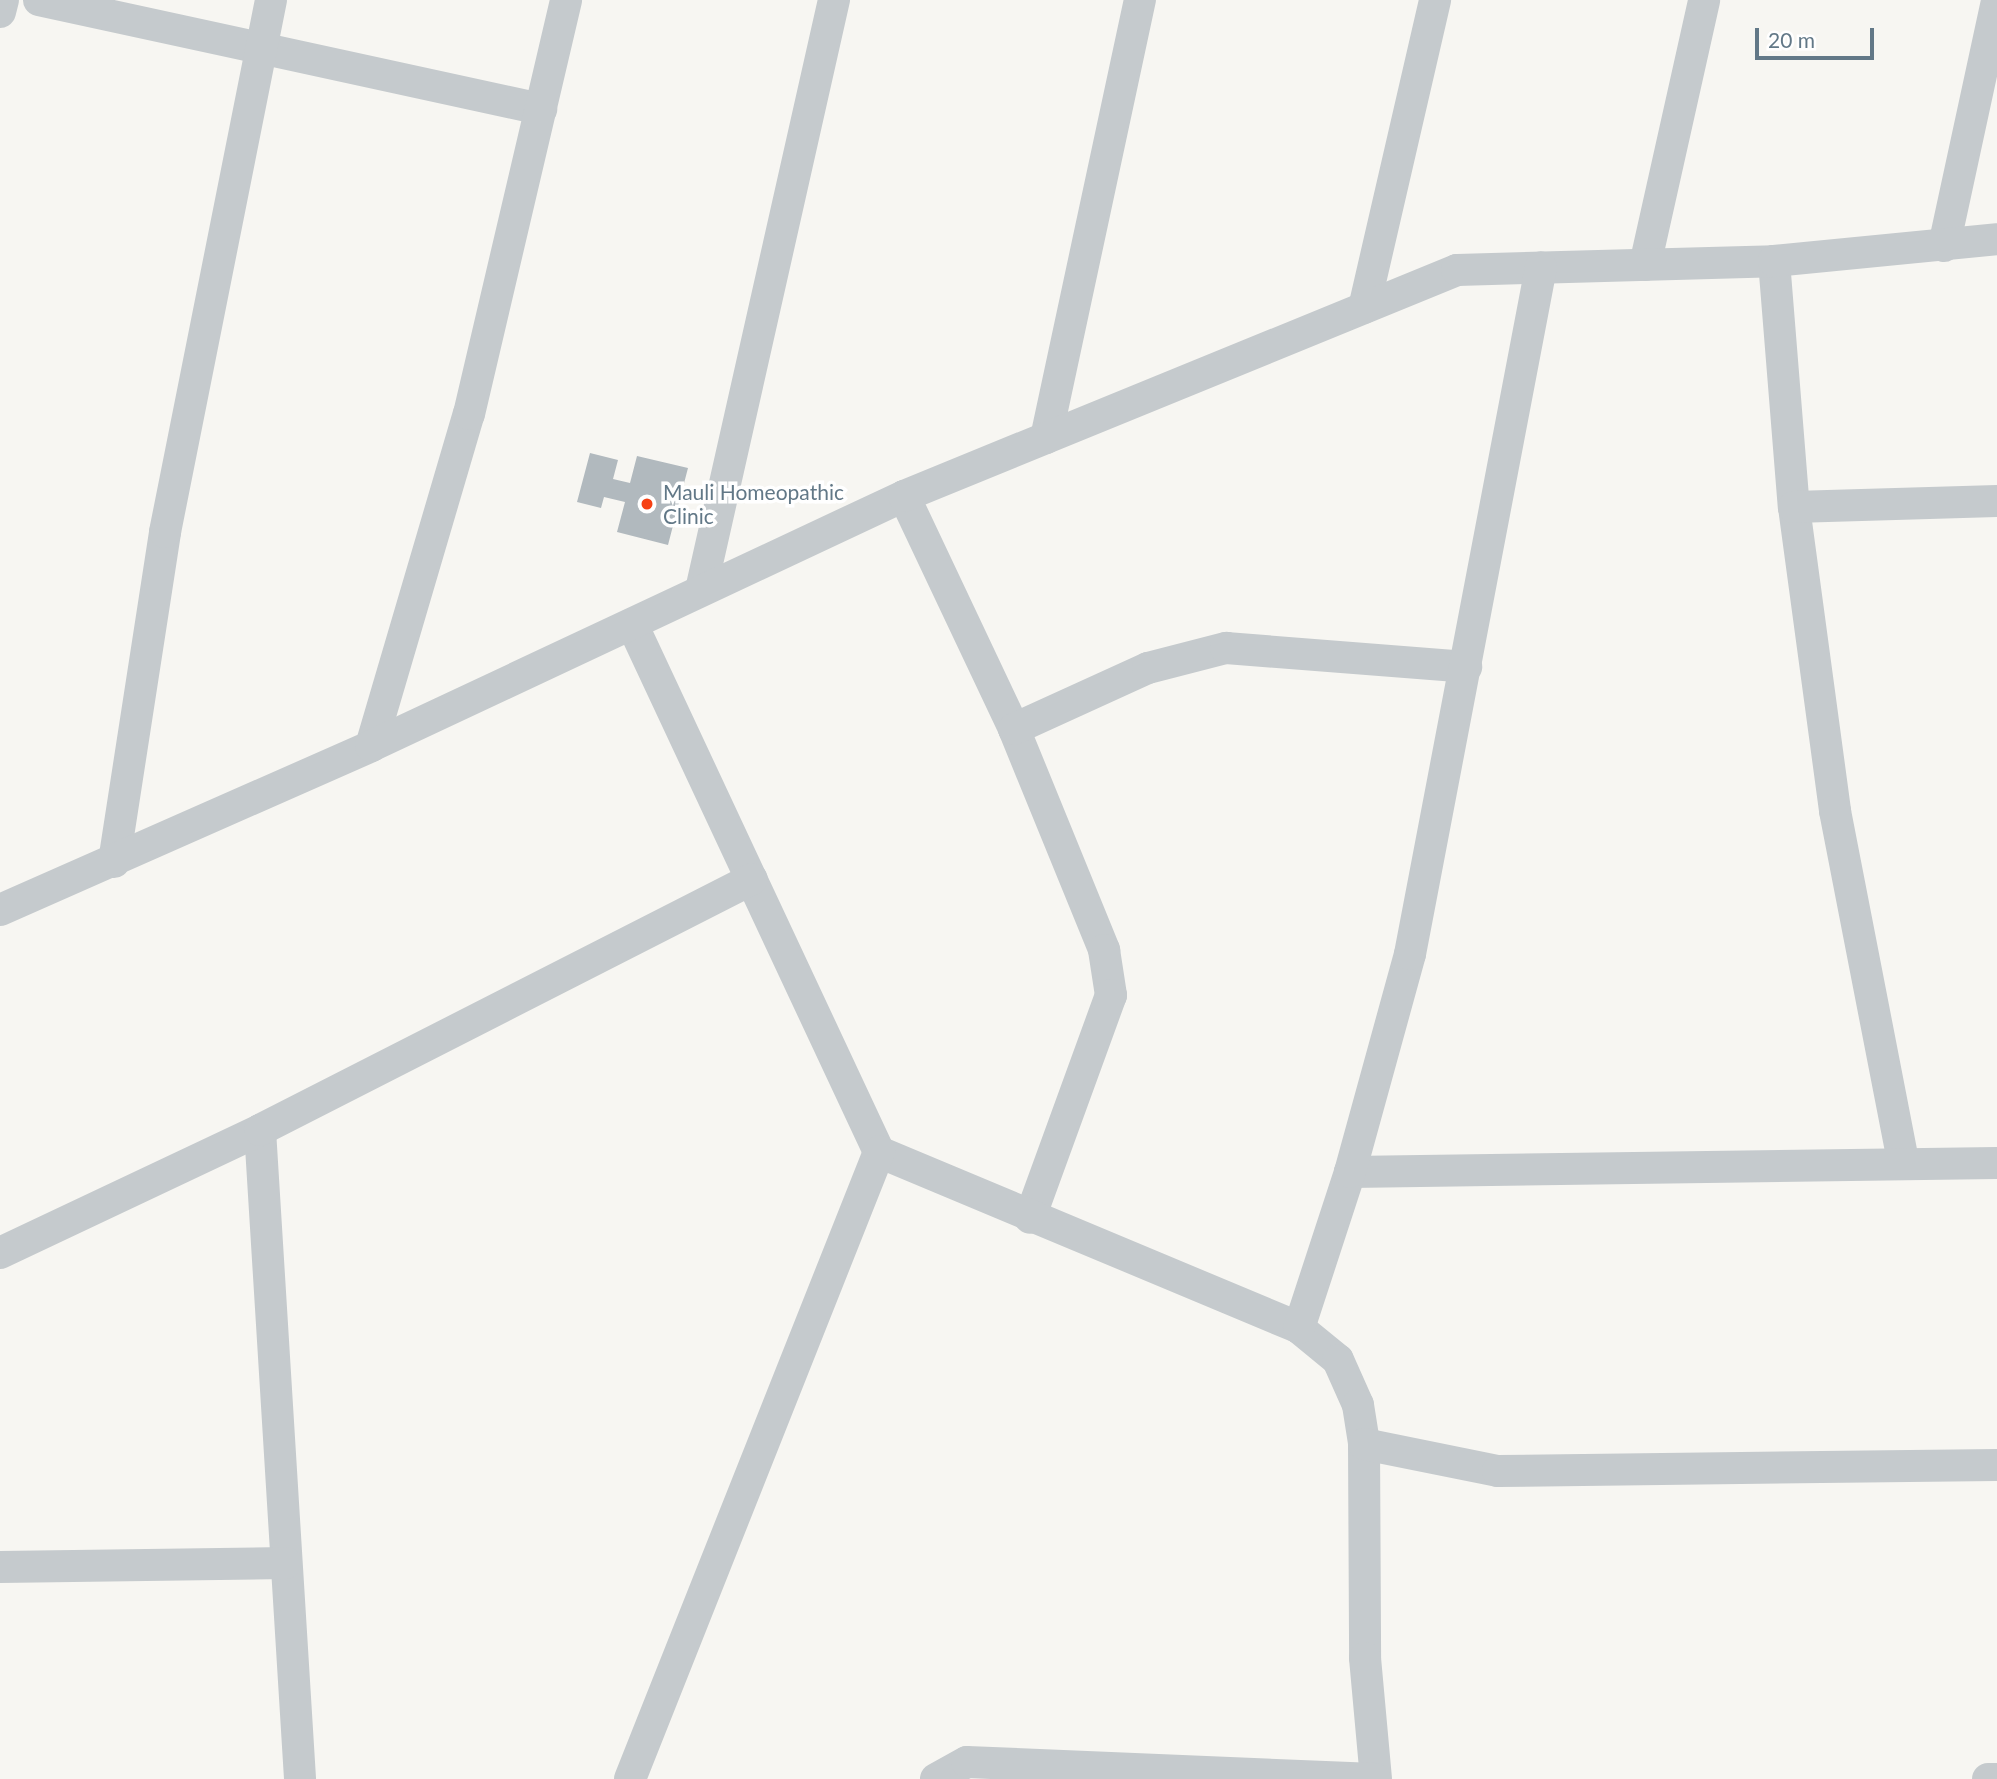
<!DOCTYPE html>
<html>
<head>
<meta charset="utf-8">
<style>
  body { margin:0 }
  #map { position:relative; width:1997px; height:1779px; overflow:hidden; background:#f7f6f2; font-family:Lato,sans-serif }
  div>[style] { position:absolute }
  .building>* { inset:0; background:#b1b9be }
  .street>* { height:32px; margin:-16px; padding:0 16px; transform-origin:16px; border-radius:16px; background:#c5cacd }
  .dots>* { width:19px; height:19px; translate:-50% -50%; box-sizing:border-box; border:4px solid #fff; border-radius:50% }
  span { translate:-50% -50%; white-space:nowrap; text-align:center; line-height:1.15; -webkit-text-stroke:7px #fff; paint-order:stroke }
  .poi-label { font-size:21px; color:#627887 }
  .left { translate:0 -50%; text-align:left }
  .scale { position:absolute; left:1755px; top:28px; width:119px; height:32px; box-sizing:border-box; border:4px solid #627887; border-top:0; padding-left:9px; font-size:21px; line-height:24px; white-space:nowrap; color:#627887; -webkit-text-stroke:5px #fff; paint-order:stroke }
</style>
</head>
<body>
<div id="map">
  <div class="building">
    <div style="clip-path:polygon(590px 453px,618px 460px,613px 479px,630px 483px,637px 456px,688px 468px,668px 545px,617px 532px,625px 502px,604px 497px,601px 508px,577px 502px)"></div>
  </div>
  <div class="street">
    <div style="left:39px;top:0;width:514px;rotate:12.25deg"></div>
    <div style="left:0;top:12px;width:12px;rotate:-76deg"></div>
    <div style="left:1944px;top:246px;width:252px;rotate:-77.8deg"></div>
    <div style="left:1774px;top:261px;width:247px;rotate:85.4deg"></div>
    <div style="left:1794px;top:507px;width:307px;rotate:82.3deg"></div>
    <div style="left:1835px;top:811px;width:357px;rotate:79deg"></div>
    <div style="left:1645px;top:265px;width:271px;rotate:-77.4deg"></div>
    <div style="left:1364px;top:308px;width:316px;rotate:-77deg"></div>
    <div style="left:1046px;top:438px;width:448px;rotate:-77.9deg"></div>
    <div style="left:904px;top:496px;width:258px;rotate:64.7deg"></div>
    <div style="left:1014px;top:729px;width:239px;rotate:67.8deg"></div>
    <div style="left:1104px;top:950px;width:46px;rotate:81.2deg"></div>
    <div style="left:1111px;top:995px;width:237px;rotate:110deg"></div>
    <div style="left:1794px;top:507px;width:203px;rotate:-1.7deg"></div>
    <div style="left:701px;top:590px;width:605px;rotate:-77.3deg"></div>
    <div style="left:632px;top:624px;width:583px;rotate:64.93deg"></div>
    <div style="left:879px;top:1152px;width:455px;rotate:22.7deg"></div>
    <div style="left:1299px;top:1328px;width:50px;rotate:39.4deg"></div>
    <div style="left:1338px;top:1360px;width:49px;rotate:66deg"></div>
    <div style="left:1358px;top:1405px;width:39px;rotate:81deg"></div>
    <div style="left:1364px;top:1444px;width:214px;rotate:89.7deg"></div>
    <div style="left:1365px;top:1658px;width:121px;rotate:84.8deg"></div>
    <div style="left:1014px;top:729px;width:147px;rotate:-24.5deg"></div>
    <div style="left:1148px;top:668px;width:81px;rotate:-14.4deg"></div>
    <div style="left:1226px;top:648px;width:241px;rotate:4.5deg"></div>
    <div style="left:371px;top:746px;width:346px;rotate:-73.6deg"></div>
    <div style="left:469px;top:414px;width:425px;rotate:-76.8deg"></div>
    <div style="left:114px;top:862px;width:334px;rotate:-81.2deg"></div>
    <div style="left:165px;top:532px;width:542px;rotate:-78.73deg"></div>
    <div style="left:0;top:910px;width:406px;rotate:-23.8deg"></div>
    <div style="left:371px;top:746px;width:589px;rotate:-25.13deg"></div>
    <div style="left:904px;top:496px;width:597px;rotate:-22.23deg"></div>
    <div style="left:1457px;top:270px;width:317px;rotate:-1.6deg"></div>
    <div style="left:1774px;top:261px;width:224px;rotate:-5.6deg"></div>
    <div style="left:260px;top:1130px;width:650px;rotate:86.47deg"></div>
    <div style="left:1350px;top:1172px;width:647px;rotate:-0.8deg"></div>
    <div style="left:0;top:1253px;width:288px;rotate:-25.3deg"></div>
    <div style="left:260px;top:1130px;width:552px;rotate:-27.03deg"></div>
    <div style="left:1299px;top:1328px;width:164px;rotate:-71.9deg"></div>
    <div style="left:1350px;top:1172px;width:226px;rotate:-74.6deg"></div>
    <div style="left:1410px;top:954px;width:699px;rotate:-79.2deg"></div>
    <div style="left:1364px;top:1444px;width:137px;rotate:11.4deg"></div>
    <div style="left:1498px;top:1471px;width:499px;rotate:-0.7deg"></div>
    <div style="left:0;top:1567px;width:286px;rotate:-0.8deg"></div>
    <div style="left:630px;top:1779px;width:675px;rotate:-68.34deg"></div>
    <div style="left:936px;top:1779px;width:35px;rotate:-29deg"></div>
    <div style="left:967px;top:1762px;width:408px;rotate:2.4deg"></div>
    <div style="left:1988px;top:1779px;width:9px"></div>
  </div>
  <div class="dots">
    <div style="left:647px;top:504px;background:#f64013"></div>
  </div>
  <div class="poi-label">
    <span class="left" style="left:663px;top:504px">Mauli Homeopathic<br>Clinic</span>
  </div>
  <div class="scale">20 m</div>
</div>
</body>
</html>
